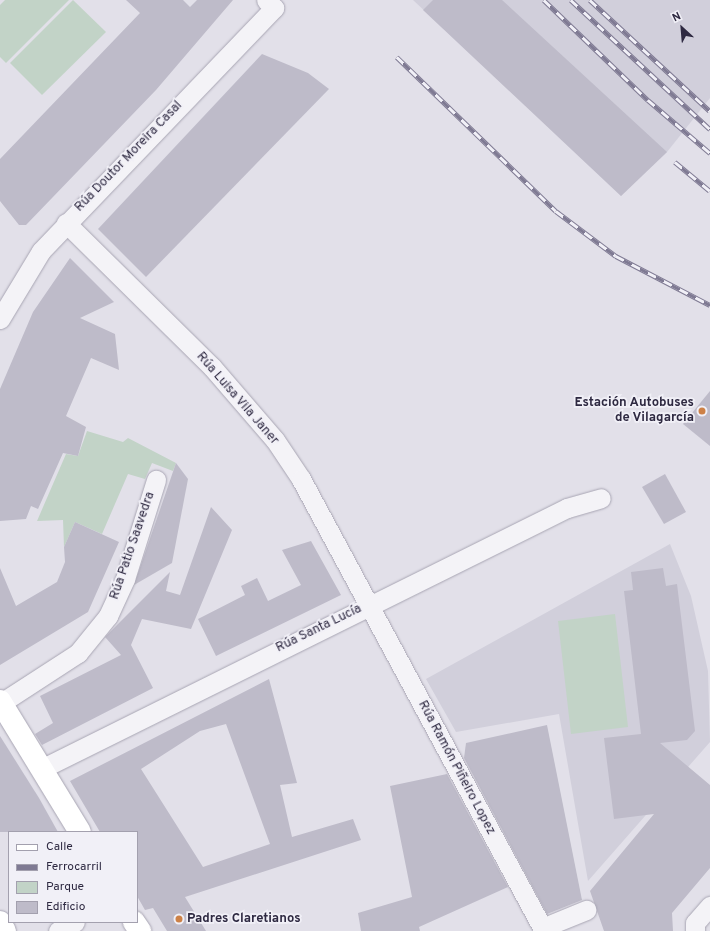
<!DOCTYPE html>
<html>
<head>
<meta charset="utf-8">
<style>
  body { margin:0 }
  #map { position:relative; width:710px; height:931px; overflow:hidden; background:#e2e0e9; font-family:Overpass,sans-serif }
  div>[style] { position:absolute }
  .built>* { inset:0; background:#d1cfdb }
  .green>* { inset:0; background:#c2d3c7 }
  .building>* { inset:0; background:#bebbc9 }
  .roads { filter:drop-shadow(0 0 1px #a8a5b3) drop-shadow(0 0 1px #a8a5b3) }
  .street>* { height:19px; margin:-9.5px; padding:0 9.5px; transform-origin:9.5px; border-radius:9.5px; background:#f4f3f7 }
  .secondary>* { height:22px; margin:-11px; padding:0 11px; transform-origin:11px; border-radius:11px; background:#fff }
  .primary>* { height:22px; margin:-11px; padding:0 11px; transform-origin:11px; border-radius:11px; background:#fff }
  .rail>* { height:4.5px; margin-top:-2.25px; transform-origin:0; background:repeating-linear-gradient(90deg,#f1f0f7 0 9px,#7f7a93 0 18px); box-sizing:border-box; border-block:1px solid #7f7a93 }
  .dots>* { width:11px; height:11px; translate:-50% -50%; box-sizing:border-box; border:2px solid #f1f0f7; border-radius:50% }
  span { translate:-50% -50%; white-space:nowrap; text-align:center; line-height:1.15; -webkit-text-stroke:3.5px #f1f0f7; paint-order:stroke }
  .street-label { font-size:13px; color:#2e2941 }
  .poi-label { font-size:13px; color:#2e2941; font-weight:700 }
  .right { translate:-100% -50%; text-align:right }
  .left { translate:0 -50%; text-align:left }
  .legend { position:absolute; left:8px; top:831px; width:130px; height:92px; box-sizing:border-box; background:#f1f0f7; border:1px solid #a3a0ae; margin:0; padding:5px 7px; list-style:none; font-size:12px; color:#2e2941 }
  .legend li { display:flex; align-items:center; gap:8px; height:20px }
  .legend b { width:20px; border:1px solid #a3a0ae }
  .north { position:absolute; left:662px; top:8px; width:40px; height:40px; -webkit-text-stroke:3px #f1f0f7; paint-order:stroke; rotate:334deg; font-size:11px; font-weight:700; line-height:16px; text-align:center; color:#2e2941 }
  .north::after { content:''; display:block; margin:auto; width:14px; height:18px; background:#2e2941; clip-path:polygon(50% 0,100% 100%,50% 72%,0 100%) }
</style>
</head>
<body>
<div id="map">
  <div class="built">
    <div style="clip-path:polygon(413px 0,710px 0,710px 98px,667px 152px,621px 196px)"></div>
    <div style="clip-path:polygon(670px 544px,691px 596px,708px 671px,710px 742px,588px 881px,559px 714px,456px 732px,426px 679px)"></div>
  </div>
  <div class="green">
    <div style="clip-path:polygon(5px 0,69px 0,6px 63px,0 57px,0 5px)"></div>
    <div style="clip-path:polygon(73px 0,106px 32px,42px 95px,10px 63px)"></div>
    <div style="clip-path:polygon(87px 431px,123px 442px,128px 438px,176px 463px,173px 471px,152px 463px,145px 479px,128px 474px,102px 534px,75px 522px,64px 547px,63px 520px,37px 521px,66px 454px,78px 456px)"></div>
    <div style="clip-path:polygon(615px 614px,628px 727px,571px 734px,558px 621px)"></div>
  </div>
  <div class="building">
    <div style="clip-path:polygon(126px 0,183px 0,190px 7px,197px 0,233px 0,156px 90px,26px 225px,19px 225px,0 201px,0 159px,140px 13px)"></div>
    <div style="clip-path:polygon(433px 0,502px 0,667px 152px,621px 196px,423px 10px)"></div>
    <div style="clip-path:polygon(262px 54px,308px 73px,329px 89px,146px 277px,98px 229px)"></div>
    <div style="clip-path:polygon(70px 258px,114px 302px,80px 318px,115px 334px,119px 370px,91px 358px,66px 416px,86px 427px,78px 456px,63px 453px,38px 509px,31px 506px,26px 519px,0 521px,0 389px,33px 312px)"></div>
    <div style="clip-path:polygon(710px 391px,710px 446px,683px 424px)"></div>
    <div style="clip-path:polygon(176px 463px,188px 479px,172px 563px,134px 585px)"></div>
    <div style="clip-path:polygon(665px 474px,686px 512px,664px 524px,642px 487px)"></div>
    <div style="clip-path:polygon(211px 507px,232px 530px,191px 629px,142px 619px,131px 645px,153px 688px,42px 745px,35px 734px,53px 723px,40px 696px,121px 655px,105px 637px,170px 572px,166px 591px,180px 595px)"></div>
    <div style="clip-path:polygon(75px 522px,119px 542px,88px 612px,0 665px,0 568px,16px 606px,57px 582px,65px 562px,64px 547px)"></div>
    <div style="clip-path:polygon(311px 541px,341px 595px,216px 656px,198px 619px,245px 595px,241px 586px,257px 578px,268px 601px,301px 585px,282px 550px)"></div>
    <div style="clip-path:polygon(663px 568px,666px 586px,677px 584px,695px 731px,687px 740px,660px 743px,710px 785px,710px 868px,672px 913px,673px 931px,604px 931px,590px 891px,654px 814px,614px 819px,604px 738px,641px 734px,624px 591px,633px 590px,631px 572px)"></div>
    <div style="clip-path:polygon(evenodd,269px 679px,297px 783px,280px 785px,292px 837px,353px 819px,361px 840px,185px 897px,206px 931px,167px 931px,153px 908px,145px 910px,137px 896px,137px 832px,100px 832px,70px 781px,269px 679px,226px 724px,270px 844px,203px 867px,141px 769px,200px 731px,226px 724px)"></div>
    <div style="clip-path:polygon(547px 725px,582px 900px,547px 914px,464px 758px,466px 743px)"></div>
    <div style="clip-path:polygon(0 736px,39px 798px,58px 832px,0 832px)"></div>
    <div style="clip-path:polygon(447px 774px,508px 887px,419px 927px,420px 931px,361px 931px,358px 913px,412px 897px,390px 786px)"></div>
  </div>
  <div class="roads">
    <div class="street">
      <div style="left:66px;top:223px;width:205px;rotate:44.6deg"></div>
      <div style="left:212px;top:367px;width:96px;rotate:49.2deg"></div>
      <div style="left:275px;top:440px;width:47px;rotate:56.3deg"></div>
      <div style="left:301px;top:479px;width:513px;rotate:61.74deg"></div>
      <div style="left:0;top:319px;width:79px;rotate:-58.9deg"></div>
      <div style="left:41px;top:251px;width:337px;rotate:-46.2deg"></div>
      <div style="left:274px;top:8px;width:11px;rotate:-135deg"></div>
      <div style="left:1px;top:703px;width:92px;rotate:-33deg"></div>
      <div style="left:78px;top:653px;width:48px;rotate:-51deg"></div>
      <div style="left:108px;top:616px;width:41px;rotate:-65.3deg"></div>
      <div style="left:125px;top:579px;width:104px;rotate:-72.6deg"></div>
      <div style="left:41px;top:769px;width:587px;rotate:-26.39deg"></div>
      <div style="left:567px;top:508px;width:35px;rotate:-16deg"></div>
      <div style="left:542px;top:928px;width:48px;rotate:-22.2deg"></div>
      <div style="left:58px;top:931px;width:19px;rotate:-28deg"></div>
      <div style="left:695px;top:931px;width:8px;rotate:-90deg"></div>
      <div style="left:695px;top:923px;width:23px;rotate:-49deg"></div>
    </div>
    <div class="secondary">
      <div style="left:0;top:922px;width:10px;rotate:61deg"></div>
    </div>
    <div class="primary">
      <div style="left:0;top:701px;width:153px;rotate:58.6deg"></div>
      <div style="left:134px;top:922px;width:11px;rotate:56deg"></div>
    </div>
  </div>
  <div class="rail">
    <div style="left:544px;top:0;width:144px;rotate:43.9deg"></div>
    <div style="left:648px;top:100px;width:82px;rotate:40.5deg"></div>
    <div style="left:571px;top:0;width:190px;rotate:42.9deg"></div>
    <div style="left:590px;top:0;width:163px;rotate:42.8deg"></div>
    <div style="left:397px;top:57px;width:221px;rotate:44.1deg"></div>
    <div style="left:556px;top:211px;width:75px;rotate:36.9deg"></div>
    <div style="left:616px;top:256px;width:106px;rotate:27.5deg"></div>
    <div style="left:675px;top:162px;width:45px;rotate:39.6deg"></div>
  </div>
  <div class="dots">
    <div style="left:702px;top:411px;background:#cd8147"></div>
    <div style="left:179px;top:919px;background:#cd8147"></div>
  </div>
  <div class="street-label">
    <span style="left:129px;top:157px;rotate:-46deg">Rúa Doutor Moreira Casal</span>
    <span style="left:237px;top:399px;rotate:49deg">Rúa Luisa Vila Janer</span>
    <span style="left:133px;top:546px;rotate:-71deg">Rúa Patio Saavedra</span>
    <span style="left:319px;top:629px;rotate:-26deg">Rúa Santa Lucía</span>
    <span style="left:456px;top:768px;rotate:62deg">Rúa Ramón Piñeiro Lopez</span>
  </div>
  <div class="poi-label">
    <span class="right" style="left:694px;top:411px">Estación Autobuses<br>de Vilagarcía</span>
    <span class="left" style="left:187px;top:919px">Padres Claretianos</span>
  </div>
  <ul class="legend">
  <li><b style="height:5px;background:#fff"></b>Calle</li>
  <li><b style="height:5px;background:#7f7a93"></b>Ferrocarril</li>
  <li><b style="height:11px;background:#c2d3c7"></b>Parque</li>
  <li><b style="height:11px;background:#bebbc9"></b>Edificio</li>
  </ul>
  <div class="north">N</div>
</div>
</body>
</html>
